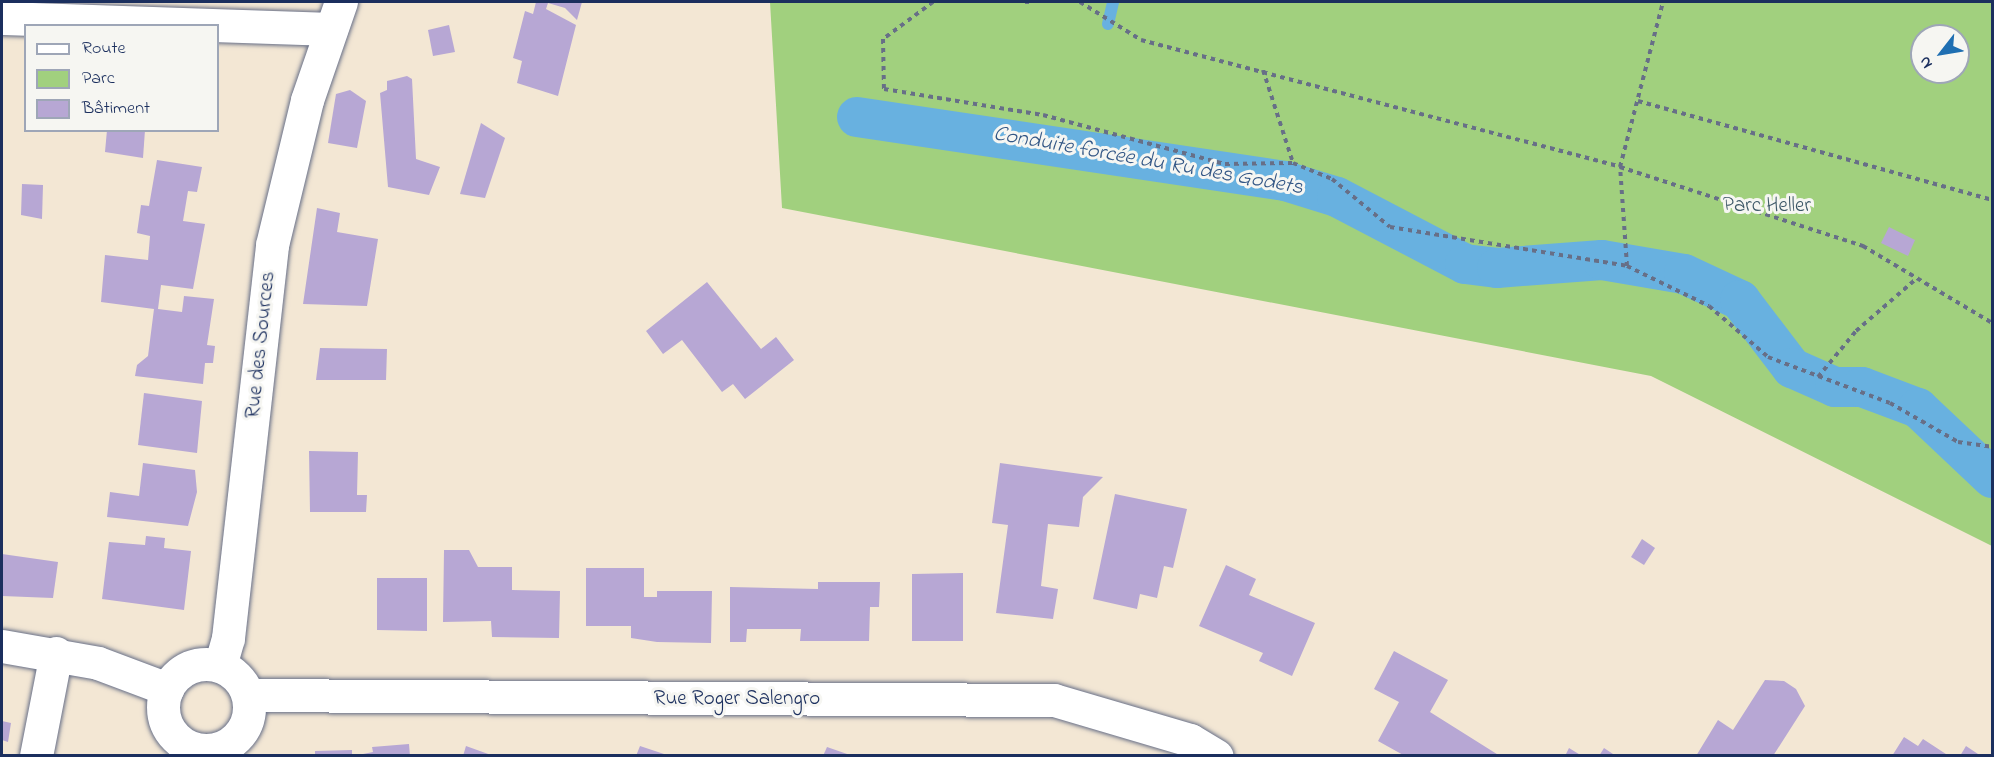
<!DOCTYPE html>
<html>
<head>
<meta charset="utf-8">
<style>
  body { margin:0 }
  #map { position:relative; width:1994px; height:757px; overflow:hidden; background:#f3e7d4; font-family:"Indie Flower",sans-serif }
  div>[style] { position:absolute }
  .green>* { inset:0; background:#a1d07e }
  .stream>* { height:12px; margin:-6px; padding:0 6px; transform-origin:6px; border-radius:6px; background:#68b1e0 }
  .canal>* { height:40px; margin:-20px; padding:0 20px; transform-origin:20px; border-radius:20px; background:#68b1e0 }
  .building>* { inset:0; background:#b7a7d4 }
  .path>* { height:4px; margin-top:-2px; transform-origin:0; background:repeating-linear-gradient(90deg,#676f87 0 4.5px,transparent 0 9px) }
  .roads { filter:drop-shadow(0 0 2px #676f87) drop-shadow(0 0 2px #676f87) }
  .minor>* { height:33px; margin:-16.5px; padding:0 16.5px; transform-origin:16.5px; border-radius:16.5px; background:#fff }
  .minor>.ring { margin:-16.5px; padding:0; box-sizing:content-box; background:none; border:33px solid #fff; border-radius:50% }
  span { translate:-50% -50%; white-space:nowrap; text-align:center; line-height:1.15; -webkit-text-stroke:6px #f6f6f2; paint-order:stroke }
  .park-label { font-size:21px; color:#3c5766 }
  .street-label { font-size:21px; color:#1b2f5e }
  .water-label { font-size:22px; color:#325685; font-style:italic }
  .frame { position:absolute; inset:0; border:3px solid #1b2f5e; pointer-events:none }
  .legend { position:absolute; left:24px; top:24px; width:195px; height:108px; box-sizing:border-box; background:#f6f6f2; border:2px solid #9ea6b7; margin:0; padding:8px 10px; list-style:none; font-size:18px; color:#1b2f5e }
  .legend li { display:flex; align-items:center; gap:12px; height:30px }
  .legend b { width:30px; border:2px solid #9ea6b7 }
  .north { position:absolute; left:1910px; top:24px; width:60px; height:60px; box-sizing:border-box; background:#f6f6f2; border:2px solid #9ea6b7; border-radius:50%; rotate:239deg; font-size:16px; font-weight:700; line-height:24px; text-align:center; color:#1b2f5e }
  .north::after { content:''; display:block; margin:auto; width:21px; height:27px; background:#1f6fb2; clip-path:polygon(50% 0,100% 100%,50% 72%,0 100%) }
</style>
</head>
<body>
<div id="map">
  <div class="green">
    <div style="clip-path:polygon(evenodd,770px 2px,1992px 2px,1992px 546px,1651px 376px,782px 208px,770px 2px,1922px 36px,1958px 36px,1958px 72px,1922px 72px,1922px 36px)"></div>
  </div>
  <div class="stream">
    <div style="left:1108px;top:24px;width:23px;rotate:-77deg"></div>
  </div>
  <div class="canal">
    <div style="left:857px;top:117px;width:433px;rotate:8.5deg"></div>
    <div style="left:1285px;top:181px;width:54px;rotate:17.1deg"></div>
    <div style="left:1337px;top:197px;width:144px;rotate:27.6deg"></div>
    <div style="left:1465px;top:264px;width:32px;rotate:7deg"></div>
    <div style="left:1497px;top:268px;width:105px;rotate:-4.4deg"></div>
    <div style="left:1602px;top:260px;width:83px;rotate:9.7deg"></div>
    <div style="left:1684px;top:274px;width:62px;rotate:24.9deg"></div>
    <div style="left:1740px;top:300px;width:86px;rotate:52.6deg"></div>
    <div style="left:1792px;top:368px;width:47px;rotate:23.8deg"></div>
    <div style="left:1835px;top:387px;width:27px"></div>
    <div style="left:1862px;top:387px;width:60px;rotate:20.6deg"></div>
    <div style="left:1918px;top:408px;width:102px;rotate:43.4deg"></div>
  </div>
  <div class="building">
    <div style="clip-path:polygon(536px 2px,582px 2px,577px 20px,565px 8px,548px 3px,546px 9px,576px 25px,558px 96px,517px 83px,522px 61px,513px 58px,525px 11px,533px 14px)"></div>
    <div style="clip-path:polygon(449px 25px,455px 52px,433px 56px,428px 30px)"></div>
    <div style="clip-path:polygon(407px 76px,412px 79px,416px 159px,440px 167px,429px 195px,388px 187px,380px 93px,387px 90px,387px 81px)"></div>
    <div style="clip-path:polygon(350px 90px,366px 101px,357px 148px,328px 143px,336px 94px)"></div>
    <div style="clip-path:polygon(481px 123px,505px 138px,485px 198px,460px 194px)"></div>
    <div style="clip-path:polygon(107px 130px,145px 130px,143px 158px,105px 152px)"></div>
    <div style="clip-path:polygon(157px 160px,202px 167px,197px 192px,188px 191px,183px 221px,205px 224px,193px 289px,161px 285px,158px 309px,182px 312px,184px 296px,214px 299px,207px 345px,215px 346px,213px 363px,205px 363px,203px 384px,135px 376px,137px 365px,148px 356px,154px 309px,101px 302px,105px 255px,148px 260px,150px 236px,137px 233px,141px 205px,149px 206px)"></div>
    <div style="clip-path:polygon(22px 184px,43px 185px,42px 219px,21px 215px)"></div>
    <div style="clip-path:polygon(317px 208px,340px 213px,337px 232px,378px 239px,367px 306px,303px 304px)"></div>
    <div style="clip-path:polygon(1889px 227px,1915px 240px,1908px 256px,1881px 243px)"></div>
    <div style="clip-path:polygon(707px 282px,761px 349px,776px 337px,794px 360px,745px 399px,733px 384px,722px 392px,682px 340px,663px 354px,646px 331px)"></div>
    <div style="clip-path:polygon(320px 348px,387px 349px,386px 380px,316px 380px)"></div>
    <div style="clip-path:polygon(144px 393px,202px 401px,197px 453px,138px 445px)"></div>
    <div style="clip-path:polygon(309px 451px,358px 452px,357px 495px,367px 495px,366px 512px,310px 512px)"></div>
    <div style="clip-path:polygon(143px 463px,195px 470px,197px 492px,188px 526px,107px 517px,110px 492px,139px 496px)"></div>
    <div style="clip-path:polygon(1000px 463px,1103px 477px,1083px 497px,1079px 527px,1048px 524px,1041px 586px,1058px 589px,1053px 619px,996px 613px,1008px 525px,992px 523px)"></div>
    <div style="clip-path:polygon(1115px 494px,1187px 509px,1173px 568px,1164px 566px,1157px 598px,1140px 594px,1137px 609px,1093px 599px)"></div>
    <div style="clip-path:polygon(146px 536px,165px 538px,164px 548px,191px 551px,184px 610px,102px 599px,109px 542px,145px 545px)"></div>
    <div style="clip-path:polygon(1642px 539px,1655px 548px,1644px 565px,1631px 557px)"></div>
    <div style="clip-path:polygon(444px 550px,469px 550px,478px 567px,512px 567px,512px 590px,560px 591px,559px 638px,492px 637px,491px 621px,443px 622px)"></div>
    <div style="clip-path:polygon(2px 554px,58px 562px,53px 598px,2px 596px)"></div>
    <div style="clip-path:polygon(1226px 565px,1256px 579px,1249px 595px,1315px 623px,1292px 676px,1259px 661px,1263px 653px,1199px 626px)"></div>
    <div style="clip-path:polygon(586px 568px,644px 568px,644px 597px,657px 597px,657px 591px,712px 591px,711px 643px,657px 642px,631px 638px,631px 626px,586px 626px)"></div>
    <div style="clip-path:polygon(963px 573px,963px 641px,912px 641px,912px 574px)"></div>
    <div style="clip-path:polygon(377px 578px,427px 578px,427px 631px,377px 630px)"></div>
    <div style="clip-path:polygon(818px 582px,880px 582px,879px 607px,870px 607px,869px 641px,800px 641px,801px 629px,747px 629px,746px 642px,730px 642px,730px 587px,818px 589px)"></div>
    <div style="clip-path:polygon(1394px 651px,1448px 680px,1430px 712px,1500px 756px,1405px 756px,1378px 741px,1399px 702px,1374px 689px)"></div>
    <div style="clip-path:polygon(1765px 680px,1784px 681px,1796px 689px,1805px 706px,1773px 756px,1696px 756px,1718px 720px,1733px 730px)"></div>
    <div style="clip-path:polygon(2px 721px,11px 723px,8px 742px,2px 740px)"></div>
    <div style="clip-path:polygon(1904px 737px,1918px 746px,1923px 739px,1949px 756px,1892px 756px)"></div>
    <div style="clip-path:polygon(409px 744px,410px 756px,353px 756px,373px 752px,372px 747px)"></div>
    <div style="clip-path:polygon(466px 746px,491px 755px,491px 756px,463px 756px)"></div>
    <div style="clip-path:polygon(640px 746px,667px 755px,667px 756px,636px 756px)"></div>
    <div style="clip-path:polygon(1966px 746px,1981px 756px,1960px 756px)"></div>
    <div style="clip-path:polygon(827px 747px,850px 755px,850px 756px,823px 756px)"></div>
    <div style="clip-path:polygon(1569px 748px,1582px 756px,1565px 756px)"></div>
    <div style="clip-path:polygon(1604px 748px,1616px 756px,1599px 756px)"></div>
    <div style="clip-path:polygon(352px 750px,352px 756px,315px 756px,315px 751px)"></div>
  </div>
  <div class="path">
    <div style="left:933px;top:2px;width:62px;rotate:143.5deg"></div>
    <div style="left:883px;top:39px;width:50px;rotate:88.9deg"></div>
    <div style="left:884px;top:89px;width:161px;rotate:9.3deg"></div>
    <div style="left:1043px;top:115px;width:188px;rotate:15.1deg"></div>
    <div style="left:1225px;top:164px;width:68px;rotate:-0.8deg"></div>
    <div style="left:1293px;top:163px;width:42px;rotate:22.3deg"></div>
    <div style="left:1332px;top:179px;width:75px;rotate:39.6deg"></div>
    <div style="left:1390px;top:227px;width:240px;rotate:9.3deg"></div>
    <div style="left:1627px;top:266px;width:91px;rotate:26deg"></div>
    <div style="left:1709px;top:306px;width:78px;rotate:40.8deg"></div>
    <div style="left:1768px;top:357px;width:130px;rotate:20.7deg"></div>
    <div style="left:1890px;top:403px;width:78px;rotate:29.8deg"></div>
    <div style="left:1958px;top:442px;width:34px;rotate:8deg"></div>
    <div style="left:1025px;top:2px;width:7px"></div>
    <div style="left:1080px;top:2px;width:72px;rotate:31.9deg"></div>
    <div style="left:1141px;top:40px;width:496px;rotate:14.8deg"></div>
    <div style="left:1620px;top:167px;width:256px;rotate:18deg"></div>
    <div style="left:1863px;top:246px;width:150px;rotate:30.8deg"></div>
    <div style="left:1263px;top:70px;width:98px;rotate:72.1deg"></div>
    <div style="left:1638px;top:101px;width:368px;rotate:15.6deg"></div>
    <div style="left:1627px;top:266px;width:99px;rotate:-94deg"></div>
    <div style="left:1620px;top:167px;width:171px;rotate:-75.4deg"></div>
    <div style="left:1818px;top:377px;width:60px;rotate:-50.4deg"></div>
    <div style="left:1856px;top:331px;width:79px;rotate:-40.9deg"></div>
  </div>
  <div class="roads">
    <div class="minor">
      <div style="left:2px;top:18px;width:329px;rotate:1.9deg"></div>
      <div style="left:2px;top:646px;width:97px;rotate:10deg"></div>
      <div style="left:98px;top:663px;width:74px;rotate:20.6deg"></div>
      <div class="ring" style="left:163px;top:664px;width:53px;height:53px"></div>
      <div style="left:220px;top:666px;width:29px;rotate:-74deg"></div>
      <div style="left:228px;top:638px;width:395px;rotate:-83.6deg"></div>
      <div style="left:272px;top:245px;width:149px;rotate:-76.4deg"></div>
      <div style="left:307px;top:100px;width:104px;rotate:-70.9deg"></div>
      <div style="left:248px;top:695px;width:806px;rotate:0.36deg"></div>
      <div style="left:1054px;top:700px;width:142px;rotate:16.4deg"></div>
      <div style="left:1190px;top:740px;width:31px;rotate:31deg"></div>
      <div style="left:36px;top:756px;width:105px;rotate:-79deg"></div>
    </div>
  </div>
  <div class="park-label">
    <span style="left:1767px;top:206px">Parc Heller</span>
  </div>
  <div class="street-label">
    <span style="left:261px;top:345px;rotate:-84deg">Rue des Sources</span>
    <span style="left:737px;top:699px">Rue Roger Salengro</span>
  </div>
  <div class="water-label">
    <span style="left:1148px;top:162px;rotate:10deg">Conduite forcée du Ru des Godets</span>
  </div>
  <div class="frame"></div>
  <ul class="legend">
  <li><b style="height:8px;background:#fff"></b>Route</li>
  <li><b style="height:16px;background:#a1d07e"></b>Parc</li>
  <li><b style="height:16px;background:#b7a7d4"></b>Bâtiment</li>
  </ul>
  <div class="north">N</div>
</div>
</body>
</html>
